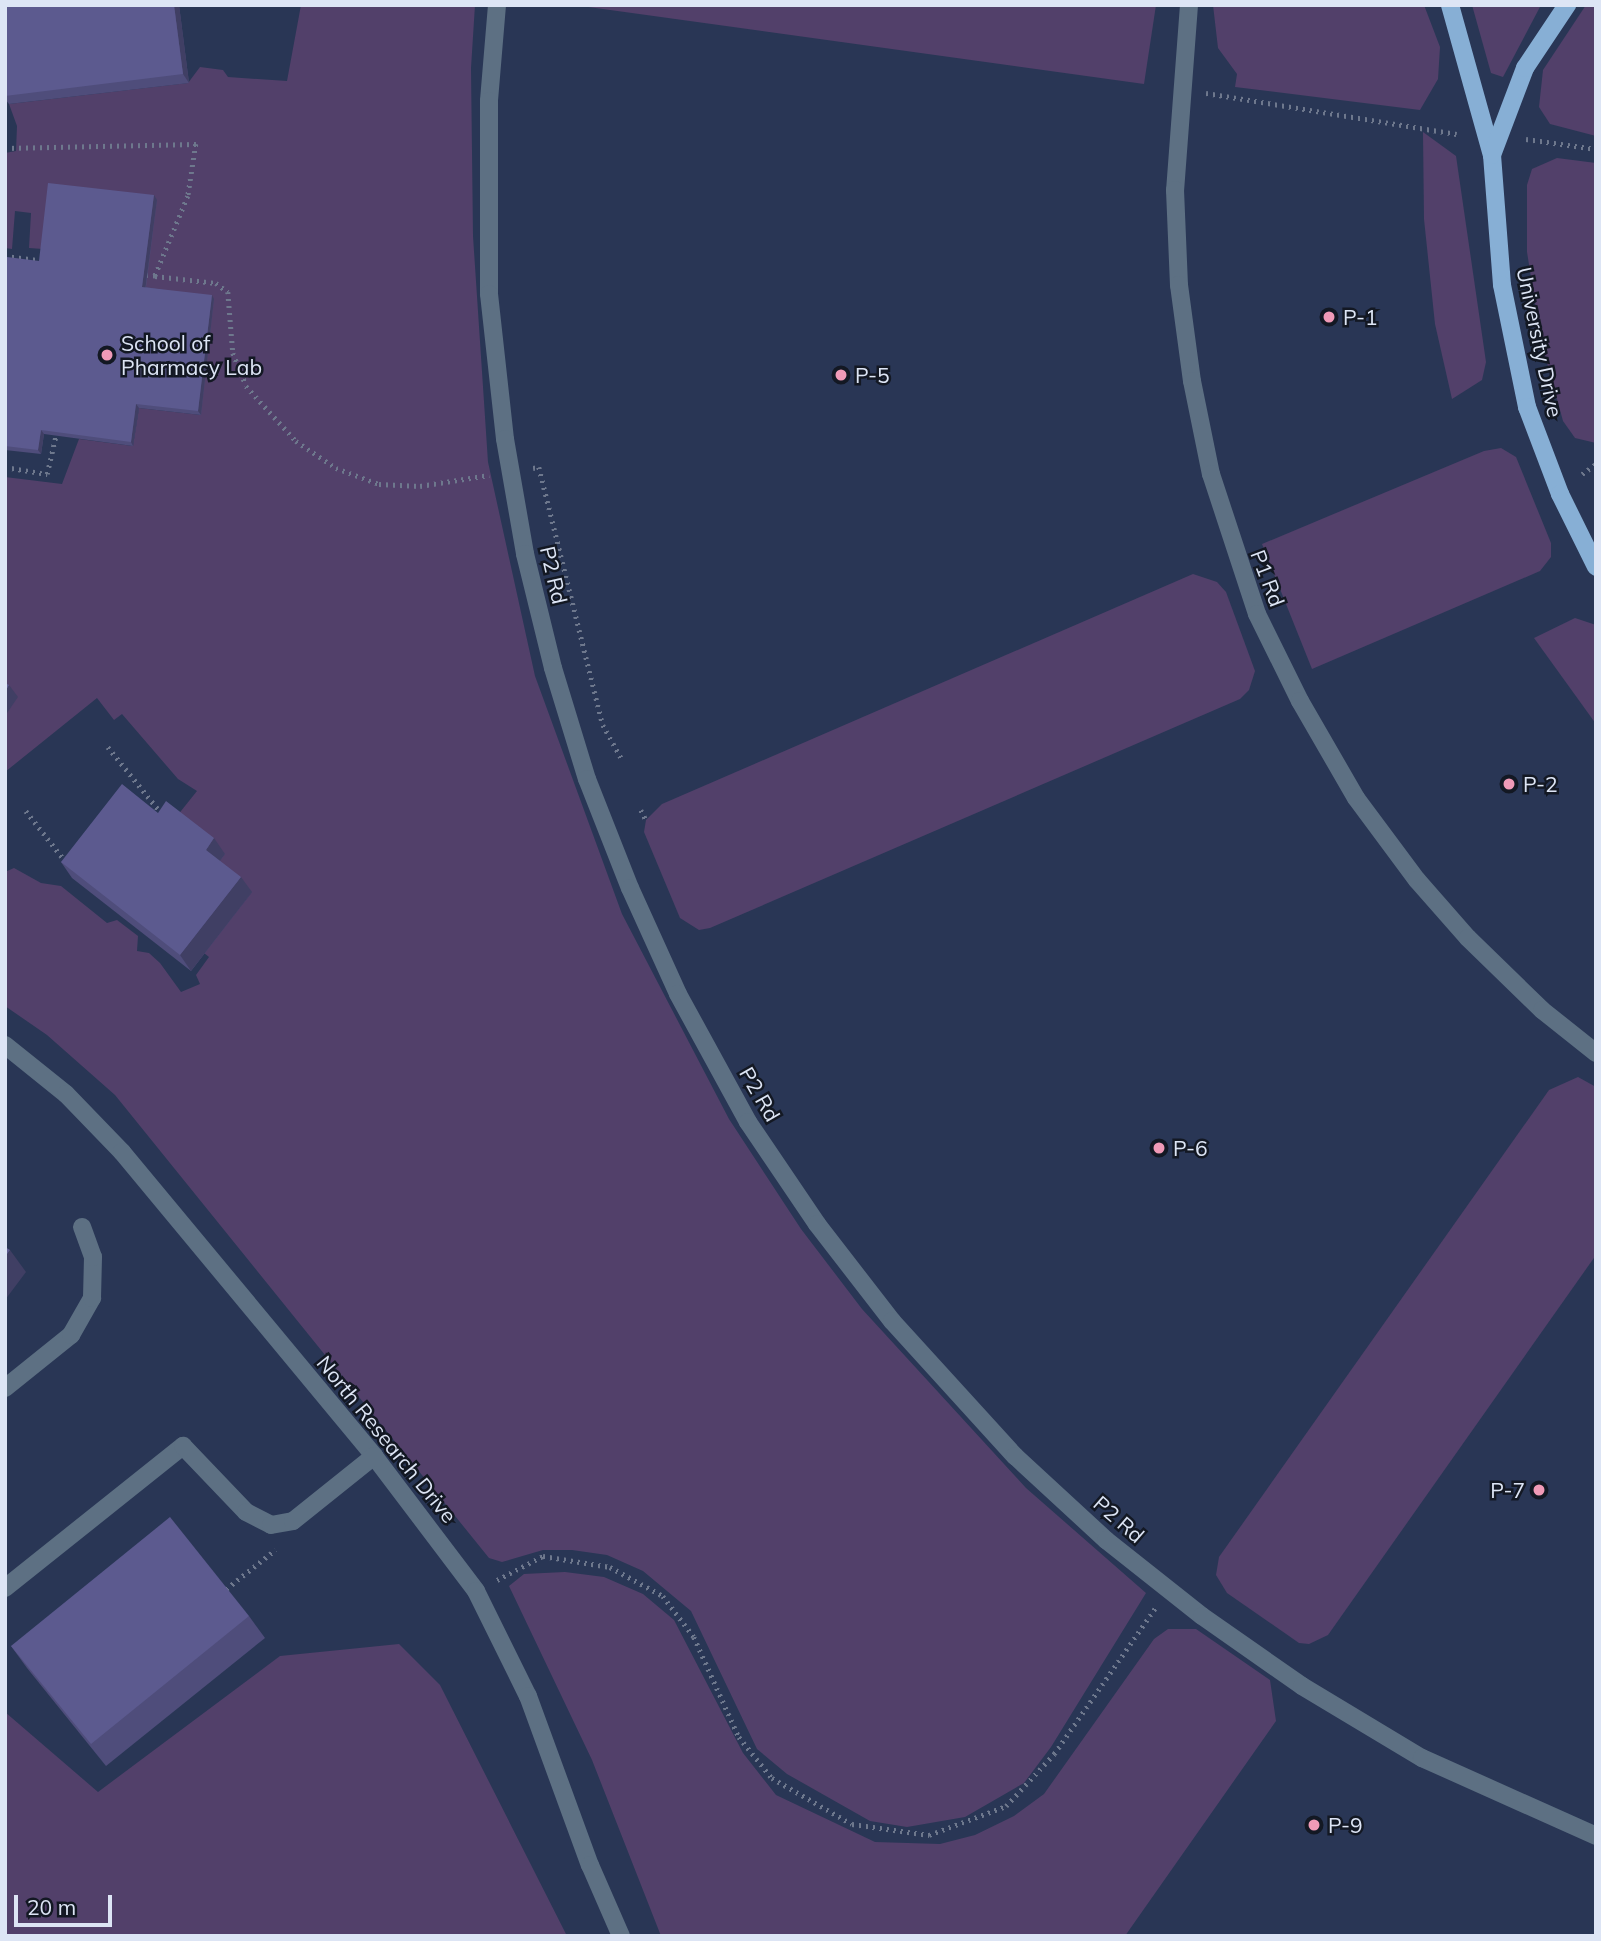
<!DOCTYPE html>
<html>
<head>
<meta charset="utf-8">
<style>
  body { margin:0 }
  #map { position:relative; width:1601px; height:1941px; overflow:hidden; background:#253048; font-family:Mulish,sans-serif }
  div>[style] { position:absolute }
  .built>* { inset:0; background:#293655 }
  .green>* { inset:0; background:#52406a }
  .path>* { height:4.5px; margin-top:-2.25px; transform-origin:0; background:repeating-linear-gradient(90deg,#6e788d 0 2px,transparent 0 7px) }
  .minor>* { height:18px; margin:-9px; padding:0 9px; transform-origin:9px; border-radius:9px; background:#5d7083 }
  .major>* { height:18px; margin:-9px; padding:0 9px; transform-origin:9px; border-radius:9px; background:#87afd5 }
  .wall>* { inset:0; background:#4f4d7b }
  .shaded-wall>* { inset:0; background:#403f64 }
  .building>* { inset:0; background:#5c5a8f }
  .dots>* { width:19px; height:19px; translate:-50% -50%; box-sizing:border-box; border:4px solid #131823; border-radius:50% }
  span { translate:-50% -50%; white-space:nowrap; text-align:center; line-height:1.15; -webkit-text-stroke:5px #131823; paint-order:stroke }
  .poi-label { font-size:21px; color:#dde5f5 }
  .left { translate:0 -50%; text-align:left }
  .right { translate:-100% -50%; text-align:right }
  .street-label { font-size:21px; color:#dde5f5 }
  .frame { position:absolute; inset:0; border:7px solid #dde5f5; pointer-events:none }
  .scale { position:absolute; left:14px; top:1895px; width:98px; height:32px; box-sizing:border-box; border:4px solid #dde5f5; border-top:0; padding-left:9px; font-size:21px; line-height:24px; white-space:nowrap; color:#dde5f5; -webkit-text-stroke:5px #131823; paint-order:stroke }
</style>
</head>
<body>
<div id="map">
  <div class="built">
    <div style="clip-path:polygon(5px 5px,1596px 5px,1596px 1936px,5px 1936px)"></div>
  </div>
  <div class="green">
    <div style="clip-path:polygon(301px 5px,475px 5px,471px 68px,473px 236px,488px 462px,535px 676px,622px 914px,729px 1119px,801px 1229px,862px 1309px,1026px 1488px,1146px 1593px,1051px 1747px,1024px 1783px,965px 1817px,907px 1827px,870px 1821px,787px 1774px,757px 1749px,691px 1611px,643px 1571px,607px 1555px,572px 1550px,543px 1550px,502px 1562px,489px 1558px,115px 1095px,47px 1035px,5px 1006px,5px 872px,14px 868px,41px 883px,61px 886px,107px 923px,117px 920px,138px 936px,137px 951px,149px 953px,160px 963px,181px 992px,200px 984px,196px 975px,209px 957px,204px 953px,252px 892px,217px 865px,177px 816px,197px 791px,178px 779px,122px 714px,114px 720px,97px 698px,5px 772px,5px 477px,62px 484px,79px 439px,133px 446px,139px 408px,201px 415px,137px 290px,148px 268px,156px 200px,43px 249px,29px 248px,31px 213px,15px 211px,12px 249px,5px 248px,5px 153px,16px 151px,17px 126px,9px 104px,188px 83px,200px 67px,223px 70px,228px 77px,287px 81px)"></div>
    <div style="clip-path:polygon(574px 5px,1156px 5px,1144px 84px)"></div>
    <div style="clip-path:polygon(1213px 5px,1424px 5px,1440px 47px,1438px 79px,1420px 110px,1235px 87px,1237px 74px,1218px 48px)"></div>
    <div style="clip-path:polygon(1472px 5px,1541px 5px,1503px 77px,1491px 73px)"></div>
    <div style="clip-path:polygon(1586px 5px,1596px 5px,1596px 136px,1550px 124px,1539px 107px,1543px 70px)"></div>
    <div style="clip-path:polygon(1423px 132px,1456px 156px,1486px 362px,1482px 380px,1452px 399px,1435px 324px,1424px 219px)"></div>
    <div style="clip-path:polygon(1557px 158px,1596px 163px,1596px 443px,1575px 438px,1563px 421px,1541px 341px,1527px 252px,1527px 185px,1532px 169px)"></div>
    <div style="clip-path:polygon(1501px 448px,1516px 457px,1551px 543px,1551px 557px,1540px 571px,1312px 669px,1262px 544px,1484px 451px)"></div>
    <div style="clip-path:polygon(1193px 574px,1217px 582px,1226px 592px,1255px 671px,1249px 690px,1240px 699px,710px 928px,699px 930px,680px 918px,644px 832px,646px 820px,662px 804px)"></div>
    <div style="clip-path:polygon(1575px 618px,1596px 625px,1596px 724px,1534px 638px)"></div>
    <div style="clip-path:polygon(1578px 1077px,1596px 1087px,1596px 1255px,1328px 1635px,1309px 1644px,1299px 1643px,1227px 1593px,1216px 1575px,1219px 1557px,1549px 1090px)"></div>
    <div style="clip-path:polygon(565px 1572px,604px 1577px,643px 1594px,674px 1620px,743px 1753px,776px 1795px,875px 1842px,940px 1844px,975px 1835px,1014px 1816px,1044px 1794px,1154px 1639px,1168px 1629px,1196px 1629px,1270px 1680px,1276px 1721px,1125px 1936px,661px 1936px,592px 1760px,509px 1586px,524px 1574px)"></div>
    <div style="clip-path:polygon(399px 1644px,440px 1685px,567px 1936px,5px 1936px,5px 1712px,98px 1792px,280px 1656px)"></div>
  </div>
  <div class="path">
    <div style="left:1206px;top:93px;width:254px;rotate:9.3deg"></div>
    <div style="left:1526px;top:139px;width:71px;rotate:8.1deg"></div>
    <div style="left:5px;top:148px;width:191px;rotate:-1.2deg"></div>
    <div style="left:196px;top:144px;width:53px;rotate:98.7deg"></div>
    <div style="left:188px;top:196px;width:87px;rotate:112.4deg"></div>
    <div style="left:155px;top:276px;width:11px;rotate:-175deg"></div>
    <div style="left:5px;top:256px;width:39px;rotate:7deg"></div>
    <div style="left:155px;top:276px;width:61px;rotate:6.5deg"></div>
    <div style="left:216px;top:283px;width:15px;rotate:37deg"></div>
    <div style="left:228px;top:292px;width:61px;rotate:85.3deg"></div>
    <div style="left:233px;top:353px;width:35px;rotate:68deg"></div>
    <div style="left:246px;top:386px;width:74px;rotate:47.7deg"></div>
    <div style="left:296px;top:441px;width:48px;rotate:34deg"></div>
    <div style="left:336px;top:468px;width:46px;rotate:20.4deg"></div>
    <div style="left:379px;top:484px;width:41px;rotate:2.8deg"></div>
    <div style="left:420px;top:486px;width:70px;rotate:-9.1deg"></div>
    <div style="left:5px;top:467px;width:43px;rotate:9.5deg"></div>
    <div style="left:47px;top:474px;width:39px;rotate:-77deg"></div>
    <div style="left:533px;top:468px;width:6px;rotate:-9deg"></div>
    <div style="left:539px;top:467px;width:266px;rotate:76.1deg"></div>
    <div style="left:603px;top:725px;width:38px;rotate:61deg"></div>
    <div style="left:1582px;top:474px;width:17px;rotate:-36deg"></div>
    <div style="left:108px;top:747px;width:86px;rotate:51.1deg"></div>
    <div style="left:641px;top:810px;width:11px;rotate:63deg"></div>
    <div style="left:26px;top:811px;width:65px;rotate:51.9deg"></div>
    <div style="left:497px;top:1580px;width:52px;rotate:-27.6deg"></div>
    <div style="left:543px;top:1556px;width:68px;rotate:9.3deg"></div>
    <div style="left:610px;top:1567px;width:60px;rotate:28.7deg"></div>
    <div style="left:663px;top:1596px;width:51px;rotate:52.9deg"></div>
    <div style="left:694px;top:1637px;width:110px;rotate:65.8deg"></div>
    <div style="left:739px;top:1737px;width:53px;rotate:51.2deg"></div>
    <div style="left:772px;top:1778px;width:92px;rotate:29.9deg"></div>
    <div style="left:852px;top:1824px;width:78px;rotate:8.1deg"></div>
    <div style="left:929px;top:1835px;width:82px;rotate:-20.6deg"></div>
    <div style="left:1006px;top:1806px;width:71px;rotate:-47.3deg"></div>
    <div style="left:1054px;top:1754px;width:178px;rotate:-55.3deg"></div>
    <div style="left:226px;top:1589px;width:63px;rotate:-38.5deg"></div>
  </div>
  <div class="minor">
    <div style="left:497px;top:5px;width:96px;rotate:94.8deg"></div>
    <div style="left:489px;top:101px;width:193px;rotate:90deg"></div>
    <div style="left:489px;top:294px;width:146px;rotate:83.7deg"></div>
    <div style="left:505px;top:439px;width:117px;rotate:80.1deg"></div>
    <div style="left:525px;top:554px;width:117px;rotate:76.2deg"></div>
    <div style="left:553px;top:668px;width:116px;rotate:73deg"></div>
    <div style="left:587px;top:779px;width:117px;rotate:68.5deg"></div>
    <div style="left:630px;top:888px;width:116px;rotate:65.6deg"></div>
    <div style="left:678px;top:994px;width:146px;rotate:61.3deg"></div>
    <div style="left:748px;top:1122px;width:123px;rotate:55.9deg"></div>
    <div style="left:817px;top:1224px;width:123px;rotate:52.3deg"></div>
    <div style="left:892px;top:1321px;width:183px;rotate:47.7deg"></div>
    <div style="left:1015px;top:1456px;width:124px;rotate:42.7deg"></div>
    <div style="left:1106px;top:1540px;width:122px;rotate:38.4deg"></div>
    <div style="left:1202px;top:1616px;width:122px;rotate:35deg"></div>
    <div style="left:1302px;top:1686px;width:140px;rotate:31deg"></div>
    <div style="left:1422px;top:1758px;width:191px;rotate:24.1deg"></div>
    <div style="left:1189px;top:5px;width:186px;rotate:94.3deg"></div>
    <div style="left:1175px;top:190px;width:95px;rotate:87.6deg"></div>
    <div style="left:1179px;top:285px;width:97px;rotate:82.3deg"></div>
    <div style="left:1192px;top:381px;width:95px;rotate:78.5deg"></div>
    <div style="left:1211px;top:474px;width:147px;rotate:71.8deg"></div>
    <div style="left:1257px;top:614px;width:97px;rotate:63.7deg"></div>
    <div style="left:1300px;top:701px;width:112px;rotate:60deg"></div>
    <div style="left:1356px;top:798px;width:102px;rotate:53.4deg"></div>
    <div style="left:1417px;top:880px;width:77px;rotate:48.7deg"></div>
    <div style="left:1468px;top:938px;width:103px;rotate:44.2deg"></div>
    <div style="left:1542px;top:1010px;width:69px;rotate:38.5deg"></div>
    <div style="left:5px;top:1045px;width:78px;rotate:38.8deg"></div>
    <div style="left:66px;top:1094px;width:81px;rotate:46deg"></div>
    <div style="left:122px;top:1152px;width:395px;rotate:50.3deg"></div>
    <div style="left:374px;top:1456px;width:169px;rotate:52.9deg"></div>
    <div style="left:476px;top:1591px;width:117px;rotate:63.7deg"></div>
    <div style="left:528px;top:1696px;width:180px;rotate:69.9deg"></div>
    <div style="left:590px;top:1865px;width:77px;rotate:66.4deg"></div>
    <div style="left:5px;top:1388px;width:85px;rotate:-38.8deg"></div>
    <div style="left:71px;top:1335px;width:43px;rotate:-60.4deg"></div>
    <div style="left:92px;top:1298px;width:41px;rotate:-88.6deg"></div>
    <div style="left:93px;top:1257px;width:32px;rotate:-110deg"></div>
    <div style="left:5px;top:1588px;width:228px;rotate:-38.6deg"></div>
    <div style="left:183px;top:1446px;width:91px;rotate:46.3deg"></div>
    <div style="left:246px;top:1512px;width:28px;rotate:27deg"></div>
    <div style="left:271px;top:1525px;width:22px;rotate:-10deg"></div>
    <div style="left:293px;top:1521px;width:104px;rotate:-38.7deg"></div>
  </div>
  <div class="major">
    <div style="left:1450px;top:5px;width:156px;rotate:74.4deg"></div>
    <div style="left:1492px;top:155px;width:130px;rotate:85.6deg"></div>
    <div style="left:1502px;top:285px;width:125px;rotate:78.4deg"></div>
    <div style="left:1527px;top:407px;width:93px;rotate:69.2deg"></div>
    <div style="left:1560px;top:494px;width:81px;rotate:63.7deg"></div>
    <div style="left:1492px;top:155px;width:93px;rotate:-69.2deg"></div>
    <div style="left:1525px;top:68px;width:76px;rotate:-56.3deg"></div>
  </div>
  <div class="wall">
    <div style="clip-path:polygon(5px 5px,179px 5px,189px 83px,9px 104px,5px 99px)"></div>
    <div style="clip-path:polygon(157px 200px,146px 287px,214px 299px,201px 415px,139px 408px,133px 446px,44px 434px,41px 454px,5px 450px,5px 274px,39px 261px)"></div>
    <div style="clip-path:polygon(158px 813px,225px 854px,220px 861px,252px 892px,191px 971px,72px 878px,61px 862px)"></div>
    <div style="clip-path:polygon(249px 1616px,265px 1638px,106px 1766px,27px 1668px,11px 1646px)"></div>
  </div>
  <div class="shaded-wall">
    <div style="clip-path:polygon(174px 5px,179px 5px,189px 83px,183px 74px)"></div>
    <div style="clip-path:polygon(154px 195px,157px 200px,145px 291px,142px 287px)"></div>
    <div style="clip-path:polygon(212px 295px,214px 299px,201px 415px,198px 411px)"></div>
    <div style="clip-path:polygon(136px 404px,139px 408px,133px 446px,131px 442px)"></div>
    <div style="clip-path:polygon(41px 430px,44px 434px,41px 454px,38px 450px)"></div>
    <div style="clip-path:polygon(9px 685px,18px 697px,5px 716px,5px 692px)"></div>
    <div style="clip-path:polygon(214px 838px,225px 854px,217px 865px,206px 850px)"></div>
    <div style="clip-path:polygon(241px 877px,252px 892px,191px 971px,180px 955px)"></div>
    <div style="clip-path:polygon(10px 1250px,26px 1272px,5px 1300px,5px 1257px)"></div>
  </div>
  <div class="building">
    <div style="clip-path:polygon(5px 5px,174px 5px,183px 74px,5px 96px)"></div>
    <div style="clip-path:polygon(48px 183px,154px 195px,142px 287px,212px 295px,198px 411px,136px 404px,131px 442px,41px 430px,38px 450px,5px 446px,5px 274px,7px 257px,39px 261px)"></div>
    <div style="clip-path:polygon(5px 683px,9px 685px,5px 692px)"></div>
    <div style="clip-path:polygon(122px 784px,158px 813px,166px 801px,214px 838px,206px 850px,241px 877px,180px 955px,61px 862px)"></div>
    <div style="clip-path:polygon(5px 1247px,10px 1250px,5px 1257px)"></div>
    <div style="clip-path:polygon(170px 1517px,249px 1616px,91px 1744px,11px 1646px)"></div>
  </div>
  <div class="dots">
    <div style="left:1329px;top:317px;background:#f09ab7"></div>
    <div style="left:107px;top:355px;background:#f09ab7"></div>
    <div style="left:841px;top:375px;background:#f09ab7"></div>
    <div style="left:1509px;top:784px;background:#f09ab7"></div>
    <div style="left:1159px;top:1148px;background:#f09ab7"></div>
    <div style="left:1539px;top:1490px;background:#f09ab7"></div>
    <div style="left:1314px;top:1825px;background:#f09ab7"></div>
  </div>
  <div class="poi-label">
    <span class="left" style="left:1343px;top:317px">P-1</span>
    <span class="left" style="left:121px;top:355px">School of<br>Pharmacy Lab</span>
    <span class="left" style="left:855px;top:375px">P-5</span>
    <span class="left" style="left:1523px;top:784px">P-2</span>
    <span class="left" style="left:1173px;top:1148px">P-6</span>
    <span class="right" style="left:1525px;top:1490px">P-7</span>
    <span class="left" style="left:1328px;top:1825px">P-9</span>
  </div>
  <div class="street-label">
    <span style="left:1540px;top:342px;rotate:78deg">University Drive</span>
    <span style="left:554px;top:575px;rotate:77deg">P2 Rd</span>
    <span style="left:1268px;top:578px;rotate:69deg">P1 Rd</span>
    <span style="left:760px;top:1094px;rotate:60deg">P2 Rd</span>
    <span style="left:387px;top:1439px;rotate:51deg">North Research Drive</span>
    <span style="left:1119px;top:1519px;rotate:41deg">P2 Rd</span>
  </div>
  <div class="frame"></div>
  <div class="scale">20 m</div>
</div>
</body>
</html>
